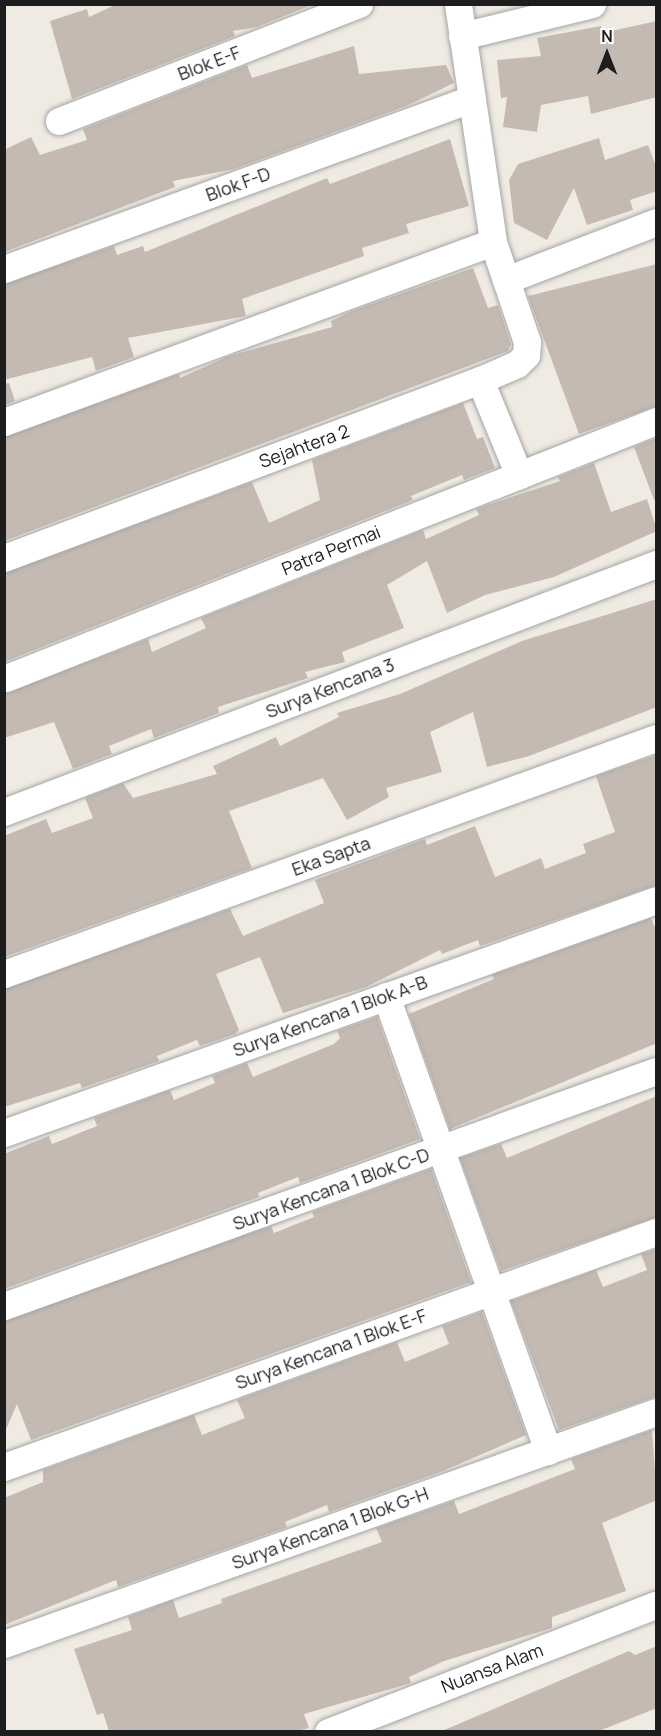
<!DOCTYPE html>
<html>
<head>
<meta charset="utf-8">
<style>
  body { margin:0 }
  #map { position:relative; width:661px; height:1736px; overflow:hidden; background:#efebe3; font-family:Manrope,sans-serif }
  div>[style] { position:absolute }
  .building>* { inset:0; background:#c4bab2 }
  .roads { filter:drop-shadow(0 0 2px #a4a4a4) drop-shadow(0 0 2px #a4a4a4) }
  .street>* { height:27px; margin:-13.5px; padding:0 13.5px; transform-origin:13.5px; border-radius:13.5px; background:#fff }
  span { translate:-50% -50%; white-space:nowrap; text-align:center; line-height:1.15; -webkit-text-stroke:4.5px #fff; paint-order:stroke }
  .street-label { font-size:18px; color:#1d1d1d }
  .frame { position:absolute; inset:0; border:6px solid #1d1d1d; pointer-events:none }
  .north { position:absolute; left:577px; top:24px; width:60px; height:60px; -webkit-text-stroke:4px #fff; paint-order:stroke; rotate:0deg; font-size:16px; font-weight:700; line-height:24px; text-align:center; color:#1d1d1d }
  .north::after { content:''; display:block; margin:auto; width:21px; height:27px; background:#1d1d1d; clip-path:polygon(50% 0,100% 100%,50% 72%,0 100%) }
</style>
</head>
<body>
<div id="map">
  <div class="building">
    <div style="clip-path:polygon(117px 4px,314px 4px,257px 27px,233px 31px,235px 36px,72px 99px,50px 21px,87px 9px,89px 17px)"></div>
    <div style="clip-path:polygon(657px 21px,657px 97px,591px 114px,588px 96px,541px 105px,537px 132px,503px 127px,507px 97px,501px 98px,497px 60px,541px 56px,537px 38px,601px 26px,602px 33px)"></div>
    <div style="clip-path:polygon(354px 46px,359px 74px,446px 65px,454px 83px,406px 106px,234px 169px,173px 181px,175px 187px,4px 252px,4px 150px,31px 137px,40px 155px,87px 140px,83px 129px,247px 65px,252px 78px)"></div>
    <div style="clip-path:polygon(599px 138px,605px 160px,648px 145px,657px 169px,657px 191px,630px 200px,633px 210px,587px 225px,574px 188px,547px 240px,514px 223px,509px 180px,518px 164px)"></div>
    <div style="clip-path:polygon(450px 139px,469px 206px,406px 224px,409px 233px,362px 248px,364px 256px,242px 299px,246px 316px,128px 338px,134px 357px,96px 371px,92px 357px,4px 380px,4px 284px,114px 246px,117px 255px,143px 246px,145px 252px,327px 178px,330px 184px)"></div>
    <div style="clip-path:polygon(657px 264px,657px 406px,579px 434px,528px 296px)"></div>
    <div style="clip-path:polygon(473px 268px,488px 308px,498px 305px,511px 344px,508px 351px,4px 541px,4px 437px,179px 374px,180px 378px,229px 356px,332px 327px,331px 321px,352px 311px)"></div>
    <div style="clip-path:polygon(9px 383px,15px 401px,4px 405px,4px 384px)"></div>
    <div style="clip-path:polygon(463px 403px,477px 439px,483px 437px,495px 468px,464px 480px,462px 475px,411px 496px,413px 500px,4px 662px,4px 573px,252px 482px,269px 523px,320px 500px,312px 460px)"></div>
    <div style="clip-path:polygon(657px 438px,657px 500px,654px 500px,634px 447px)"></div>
    <div style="clip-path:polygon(594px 463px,611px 512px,647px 499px,657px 531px,554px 577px,485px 595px,447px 613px,427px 561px,387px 585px,404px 628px,342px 652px,345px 662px,305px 672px,308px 678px,218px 707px,219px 713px,154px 738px,151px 729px,109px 746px,112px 754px,73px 769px,54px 722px,4px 738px,4px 694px,148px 639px,152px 652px,206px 628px,201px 618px,423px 530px,426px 539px,479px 515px,476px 509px,560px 481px,558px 477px)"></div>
    <div style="clip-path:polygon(657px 599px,657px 707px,529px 756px,487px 767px,473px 712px,430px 732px,442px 772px,386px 788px,389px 797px,347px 820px,323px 778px,229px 811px,252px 868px,4px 957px,4px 836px,46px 819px,52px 833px,93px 818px,85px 798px,123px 783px,133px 798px,217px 774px,213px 766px,276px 737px,280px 746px,339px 717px,337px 713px,400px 694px,522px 641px)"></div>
    <div style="clip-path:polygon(657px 755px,657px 885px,480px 946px,478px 940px,442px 954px,440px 950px,366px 987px,283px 1013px,260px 957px,216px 974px,239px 1030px,235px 1034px,200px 1046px,197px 1040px,157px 1056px,159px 1061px,82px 1088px,80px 1083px,4px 1107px,4px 989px,230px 909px,243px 936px,324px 903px,315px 880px,425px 839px,427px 845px,475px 826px,495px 877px,541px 858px,545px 869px,586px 853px,583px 844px,615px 832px,596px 776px)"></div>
    <div style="clip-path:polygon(651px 918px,657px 932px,657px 1043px,450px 1129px,409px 1014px,494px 979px,492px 975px)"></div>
    <div style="clip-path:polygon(377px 1017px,420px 1139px,300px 1183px,298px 1177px,258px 1193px,259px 1197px,4px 1289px,4px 1154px,49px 1136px,52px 1144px,97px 1126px,94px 1118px,170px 1090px,174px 1100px,215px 1083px,212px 1076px,247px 1063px,253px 1077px,334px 1044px,340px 1038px,337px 1031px)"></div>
    <div style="clip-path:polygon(657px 1096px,657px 1217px,501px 1271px,460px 1158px,501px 1144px,507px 1158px)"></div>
    <div style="clip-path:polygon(431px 1169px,471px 1282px,31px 1440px,17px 1404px,4px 1434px,4px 1321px,271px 1226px,274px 1233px,314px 1217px,312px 1212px)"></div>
    <div style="clip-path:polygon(657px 1249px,657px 1396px,559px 1430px,511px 1301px,596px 1270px,603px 1287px,647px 1270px,641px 1254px)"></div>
    <div style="clip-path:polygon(482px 1312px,526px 1435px,443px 1471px,329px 1512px,327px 1505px,285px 1522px,287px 1527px,118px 1587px,116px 1580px,4px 1625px,4px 1498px,43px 1482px,43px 1470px,194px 1415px,202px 1435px,245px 1418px,237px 1400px,397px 1342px,405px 1362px,449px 1344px,442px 1326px)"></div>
    <div style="clip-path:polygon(652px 1430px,657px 1500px,602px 1523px,626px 1591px,552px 1617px,552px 1628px,444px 1661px,409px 1677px,411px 1683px,304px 1714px,309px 1728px,297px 1731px,109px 1731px,103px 1713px,97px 1715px,74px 1649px,132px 1630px,128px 1617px,173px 1600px,179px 1618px,222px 1603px,221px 1599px,382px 1542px,376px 1528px,454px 1501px,459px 1514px,575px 1469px,571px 1459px)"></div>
    <div style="clip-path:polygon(657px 1646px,657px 1708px,599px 1731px,442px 1731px,629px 1651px,635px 1655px)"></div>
  </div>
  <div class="roads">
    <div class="street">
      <div style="left:458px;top:4px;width:241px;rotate:81.6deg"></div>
      <div style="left:462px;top:36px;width:134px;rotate:-13.8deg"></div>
      <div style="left:59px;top:121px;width:322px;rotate:-21.3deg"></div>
      <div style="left:4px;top:269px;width:498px;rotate:-20deg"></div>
      <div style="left:506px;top:280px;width:161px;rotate:-21.1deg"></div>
      <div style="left:480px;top:380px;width:103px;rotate:67.7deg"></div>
      <div style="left:4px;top:422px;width:521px;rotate:-20.21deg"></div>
      <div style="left:493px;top:242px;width:106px;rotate:71.2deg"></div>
      <div style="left:527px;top:342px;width:13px;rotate:94deg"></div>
      <div style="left:526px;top:355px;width:13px;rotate:135deg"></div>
      <div style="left:517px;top:364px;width:40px;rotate:156.6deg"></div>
      <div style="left:480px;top:380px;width:508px;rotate:159.5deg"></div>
      <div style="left:6px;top:678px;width:699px;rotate:-21.57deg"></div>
      <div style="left:4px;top:812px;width:698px;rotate:-20.83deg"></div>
      <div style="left:4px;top:974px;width:693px;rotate:-19.9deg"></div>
      <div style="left:386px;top:996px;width:483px;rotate:70.4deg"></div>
      <div style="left:4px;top:1133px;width:692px;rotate:-19.66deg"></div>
      <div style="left:4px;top:1306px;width:693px;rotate:-19.82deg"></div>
      <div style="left:4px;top:1467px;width:693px;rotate:-19.82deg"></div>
      <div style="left:4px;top:1644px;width:692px;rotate:-19.59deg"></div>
      <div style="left:328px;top:1732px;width:352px;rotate:-21.2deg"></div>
    </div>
  </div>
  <div class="street-label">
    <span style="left:209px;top:63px;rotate:-21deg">Blok E-F</span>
    <span style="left:238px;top:184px;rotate:-20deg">Blok F-D</span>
    <span style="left:304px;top:446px;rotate:-20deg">Sejahtera 2</span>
    <span style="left:331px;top:550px;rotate:-22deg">Patra Permai</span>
    <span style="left:330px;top:688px;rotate:-21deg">Surya Kencana 3</span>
    <span style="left:331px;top:856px;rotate:-20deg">Eka Sapta</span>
    <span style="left:330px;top:1016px;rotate:-20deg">Surya Kencana 1 Blok A-B</span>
    <span style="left:331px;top:1189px;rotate:-20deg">Surya Kencana 1 Blok C-D</span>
    <span style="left:331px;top:1349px;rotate:-20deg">Surya Kencana 1 Blok E-F</span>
    <span style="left:330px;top:1528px;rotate:-20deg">Surya Kencana 1 Blok G-H</span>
    <span style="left:492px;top:1668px;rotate:-21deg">Nuansa Alam</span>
  </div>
  <div class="frame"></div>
  <div class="north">N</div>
</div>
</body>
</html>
